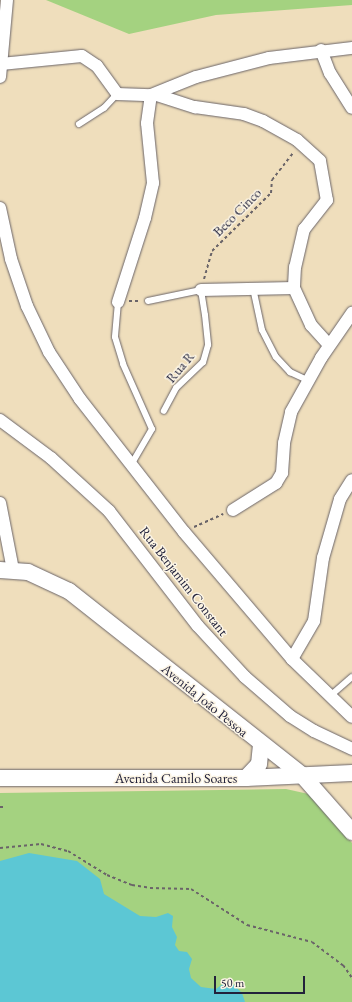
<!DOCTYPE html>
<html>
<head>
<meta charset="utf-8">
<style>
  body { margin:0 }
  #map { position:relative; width:352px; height:1002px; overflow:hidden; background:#efdebc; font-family:"EB Garamond",serif }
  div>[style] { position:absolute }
  .green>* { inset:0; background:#a4d280 }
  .water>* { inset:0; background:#5cc7d4 }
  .path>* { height:2px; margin-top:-1px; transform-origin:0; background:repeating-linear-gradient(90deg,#6a6468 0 3px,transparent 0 6px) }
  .roads { filter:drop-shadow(0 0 1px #6a6468) drop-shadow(0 0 1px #6a6468) }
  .service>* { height:6px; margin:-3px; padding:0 3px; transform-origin:3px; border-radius:3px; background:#fff }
  .minor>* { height:12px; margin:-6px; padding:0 6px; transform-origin:6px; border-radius:6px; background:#fff }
  .tertiary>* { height:16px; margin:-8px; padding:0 8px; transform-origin:8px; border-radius:8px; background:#fff }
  span { translate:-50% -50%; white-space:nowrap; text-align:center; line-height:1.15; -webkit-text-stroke:3px #fcf5e5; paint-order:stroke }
  .street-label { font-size:14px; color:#22223b }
  .scale { position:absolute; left:214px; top:976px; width:91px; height:18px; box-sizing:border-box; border:2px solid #22223b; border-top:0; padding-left:5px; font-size:12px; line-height:14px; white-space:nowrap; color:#22223b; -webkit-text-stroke:3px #fcf5e5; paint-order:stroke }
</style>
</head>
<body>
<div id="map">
  <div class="green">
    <div style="clip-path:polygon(46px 0,352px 0,352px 5px,216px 15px,129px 34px)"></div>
    <div style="clip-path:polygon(286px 789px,313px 795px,352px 843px,352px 1002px,0 1002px,0 793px)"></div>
  </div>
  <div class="water">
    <div style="clip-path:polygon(29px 853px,77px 861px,100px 879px,104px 894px,140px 916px,156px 917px,168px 913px,173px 916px,172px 927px,177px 937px,175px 945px,179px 951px,187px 952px,192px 959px,189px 969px,191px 978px,201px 987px,216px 989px,224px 983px,233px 984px,242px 993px,245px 1002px,0 1002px,0 861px)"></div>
  </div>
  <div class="path">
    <div style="left:204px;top:279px;width:29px;rotate:-74deg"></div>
    <div style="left:212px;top:251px;width:83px;rotate:-44.5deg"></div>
    <div style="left:271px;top:193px;width:13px;rotate:-86deg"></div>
    <div style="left:272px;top:180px;width:34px;rotate:-52deg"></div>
    <div style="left:129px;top:301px;width:10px"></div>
    <div style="left:194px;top:527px;width:32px;rotate:-24deg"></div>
    <div style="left:0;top:807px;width:6px"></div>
    <div style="left:0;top:848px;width:41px;rotate:-5.6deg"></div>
    <div style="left:41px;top:844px;width:28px;rotate:15deg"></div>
    <div style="left:68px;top:851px;width:46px;rotate:31.6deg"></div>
    <div style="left:107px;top:875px;width:27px;rotate:22deg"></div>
    <div style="left:132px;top:885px;width:18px;rotate:9deg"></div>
    <div style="left:150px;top:888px;width:41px;rotate:1.4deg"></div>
    <div style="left:191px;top:889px;width:67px;rotate:32.7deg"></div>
    <div style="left:247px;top:925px;width:67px;rotate:14.7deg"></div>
    <div style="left:312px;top:942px;width:39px;rotate:37deg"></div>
    <div style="left:343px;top:965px;width:16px;rotate:55deg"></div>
  </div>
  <div class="roads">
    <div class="service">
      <div style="left:79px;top:124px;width:30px;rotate:-33deg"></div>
      <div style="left:104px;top:108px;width:19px;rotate:-47deg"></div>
      <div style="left:253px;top:288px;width:43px;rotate:77.9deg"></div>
      <div style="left:262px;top:330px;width:30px;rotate:63deg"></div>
      <div style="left:276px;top:357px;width:21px;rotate:47deg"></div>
      <div style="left:290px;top:372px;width:21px;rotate:25deg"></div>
      <div style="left:148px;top:301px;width:54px;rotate:-11.7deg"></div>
      <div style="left:201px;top:290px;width:25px;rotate:81deg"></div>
      <div style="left:205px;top:315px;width:30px;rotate:84deg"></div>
      <div style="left:208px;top:345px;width:18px;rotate:106deg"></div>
      <div style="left:203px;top:362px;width:37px;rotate:136deg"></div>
      <div style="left:176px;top:388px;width:26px;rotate:118deg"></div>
      <div style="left:118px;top:302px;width:35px;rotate:95deg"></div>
      <div style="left:115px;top:337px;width:28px;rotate:73deg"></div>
      <div style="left:123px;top:364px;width:71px;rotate:66deg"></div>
      <div style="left:152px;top:429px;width:42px;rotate:120.3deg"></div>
      <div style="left:330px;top:696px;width:29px;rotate:-41deg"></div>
    </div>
    <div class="minor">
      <div style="left:321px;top:50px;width:25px;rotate:69deg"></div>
      <div style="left:330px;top:73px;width:41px;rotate:57.8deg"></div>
      <div style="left:1px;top:64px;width:81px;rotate:-5.6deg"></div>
      <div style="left:82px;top:56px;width:18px;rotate:34deg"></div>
      <div style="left:97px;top:66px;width:34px;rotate:54deg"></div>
      <div style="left:117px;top:94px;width:34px;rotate:2deg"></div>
      <div style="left:151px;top:95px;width:48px;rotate:-21.8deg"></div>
      <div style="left:196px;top:77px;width:75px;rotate:-14.6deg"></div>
      <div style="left:269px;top:58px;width:84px;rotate:-6.9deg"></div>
      <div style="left:0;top:77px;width:77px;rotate:-84.8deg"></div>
      <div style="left:157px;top:95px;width:40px;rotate:18deg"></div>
      <div style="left:195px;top:107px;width:49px;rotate:8.1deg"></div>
      <div style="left:244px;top:114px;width:20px;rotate:20deg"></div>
      <div style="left:263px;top:121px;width:39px;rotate:29deg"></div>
      <div style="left:297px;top:140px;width:31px;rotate:42deg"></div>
      <div style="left:320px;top:161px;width:40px;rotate:80deg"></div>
      <div style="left:327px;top:200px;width:37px;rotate:128deg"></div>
      <div style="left:304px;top:229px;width:39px;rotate:103deg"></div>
      <div style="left:295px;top:267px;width:21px;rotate:93deg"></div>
      <div style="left:294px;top:288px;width:41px;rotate:65.3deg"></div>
      <div style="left:311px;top:325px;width:27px;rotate:48deg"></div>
      <div style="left:0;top:208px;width:52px;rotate:77.8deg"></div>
      <div style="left:11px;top:259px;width:50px;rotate:71.2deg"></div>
      <div style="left:27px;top:306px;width:51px;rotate:64.4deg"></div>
      <div style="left:49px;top:352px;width:56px;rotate:56.6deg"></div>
      <div style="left:80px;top:399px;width:169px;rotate:52deg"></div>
      <div style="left:184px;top:532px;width:167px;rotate:49.6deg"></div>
      <div style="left:292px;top:659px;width:83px;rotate:44deg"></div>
      <div style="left:201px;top:290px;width:93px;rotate:-1.2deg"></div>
      <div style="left:118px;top:302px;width:88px;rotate:-72.2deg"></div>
      <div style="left:145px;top:218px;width:36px;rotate:-77deg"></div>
      <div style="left:153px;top:183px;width:60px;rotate:-95.7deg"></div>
      <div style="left:147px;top:123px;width:28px;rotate:-82deg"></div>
      <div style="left:0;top:420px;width:64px;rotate:36.7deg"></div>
      <div style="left:51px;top:458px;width:79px;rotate:42.4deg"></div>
      <div style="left:109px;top:511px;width:145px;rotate:52.3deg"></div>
      <div style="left:198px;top:626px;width:69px;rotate:47.3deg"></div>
      <div style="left:245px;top:677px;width:60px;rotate:40.9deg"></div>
      <div style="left:290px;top:716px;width:28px;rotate:32deg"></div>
      <div style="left:314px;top:731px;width:42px;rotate:25.3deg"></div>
      <div style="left:0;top:503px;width:68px;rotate:79deg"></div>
      <div style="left:233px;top:510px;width:51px;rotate:-32.1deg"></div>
      <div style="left:276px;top:483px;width:12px;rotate:-59deg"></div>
      <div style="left:282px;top:473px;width:30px;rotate:-86deg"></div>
      <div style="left:284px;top:443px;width:32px;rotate:-77deg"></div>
      <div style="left:291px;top:412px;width:62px;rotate:-60.9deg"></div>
      <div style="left:321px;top:358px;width:55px;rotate:-55.4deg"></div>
      <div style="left:292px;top:659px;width:44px;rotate:-59.9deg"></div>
      <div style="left:314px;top:621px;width:64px;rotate:-81.9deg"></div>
      <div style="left:323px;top:558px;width:61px;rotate:-73.9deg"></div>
      <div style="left:340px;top:499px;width:22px;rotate:-58deg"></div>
    </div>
    <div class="tertiary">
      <div style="left:0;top:570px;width:28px;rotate:4deg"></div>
      <div style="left:28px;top:572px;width:45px;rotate:24.9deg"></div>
      <div style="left:69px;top:591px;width:297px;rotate:38.3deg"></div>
      <div style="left:302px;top:775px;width:76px;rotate:48.7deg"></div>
      <div style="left:0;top:778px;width:246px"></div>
      <div style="left:246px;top:778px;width:106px;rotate:-2.7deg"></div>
      <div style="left:246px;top:778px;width:19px;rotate:-47deg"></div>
      <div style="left:259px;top:764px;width:19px;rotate:-84deg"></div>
    </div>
  </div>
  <div class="street-label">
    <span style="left:237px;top:212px;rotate:-45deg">Beco Cinco</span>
    <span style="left:180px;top:367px;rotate:-50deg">Rua R</span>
    <span style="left:184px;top:581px;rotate:52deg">Rua Benjamim Constant</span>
    <span style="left:205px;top:700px;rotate:39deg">Avenida João Pessoa</span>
    <span style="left:176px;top:778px">Avenida Camilo Soares</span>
  </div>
  <div class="scale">50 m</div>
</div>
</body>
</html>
